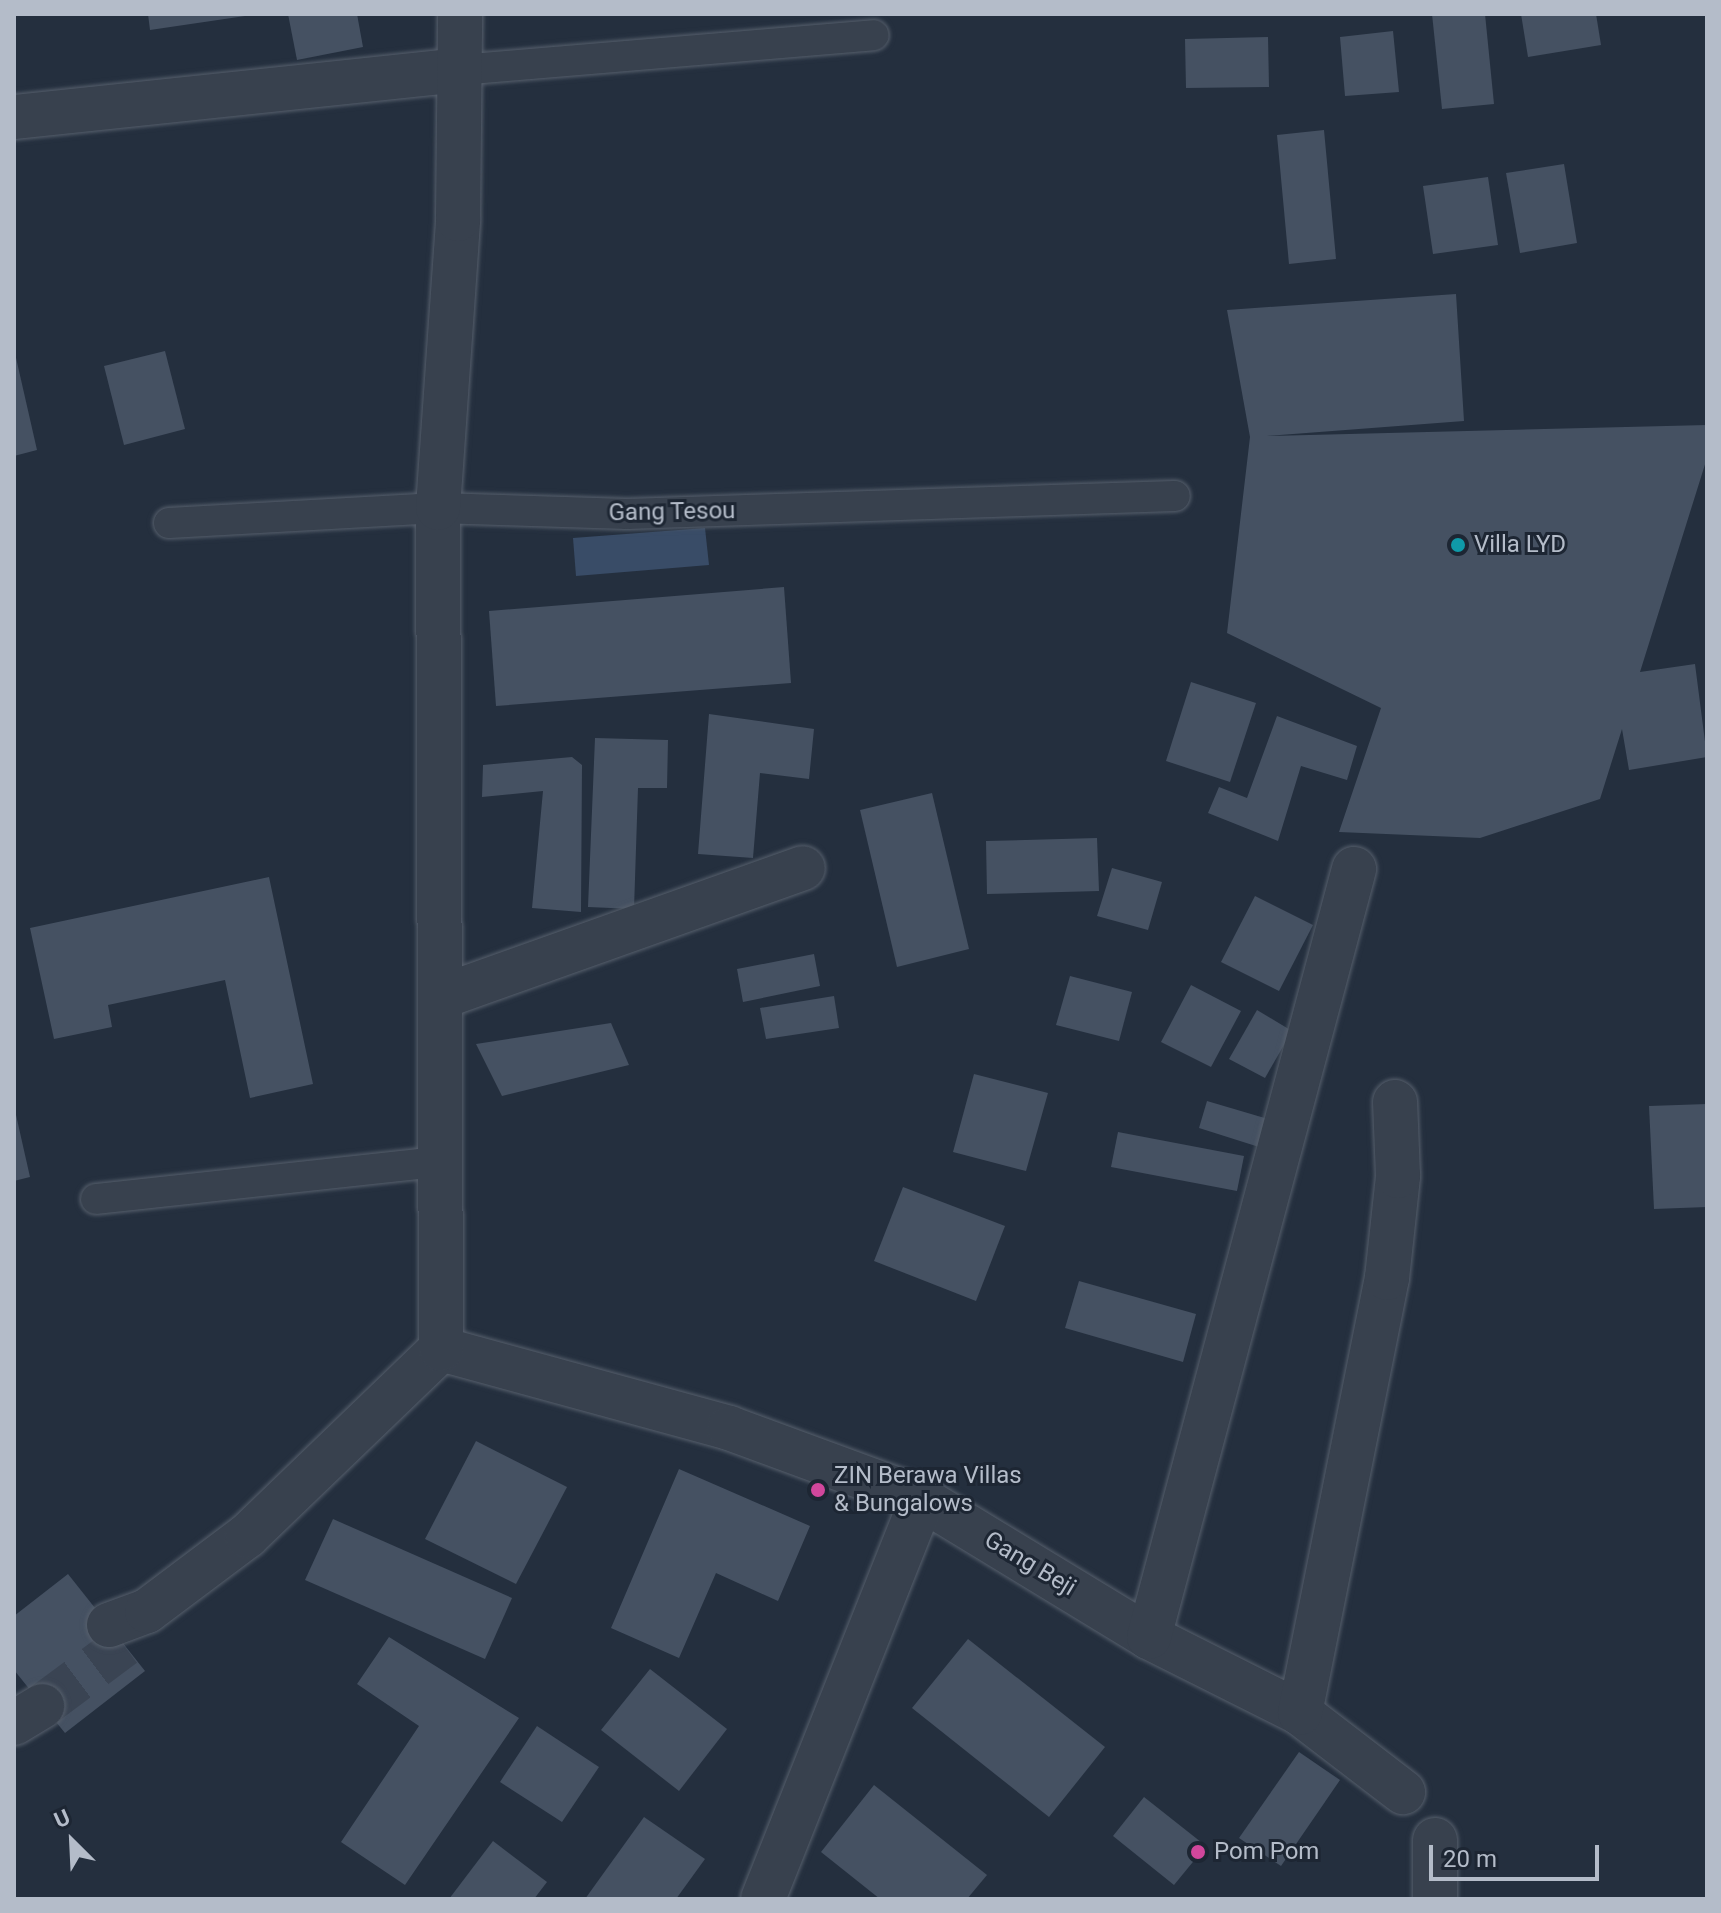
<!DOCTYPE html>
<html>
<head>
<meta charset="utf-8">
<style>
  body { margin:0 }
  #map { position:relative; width:1721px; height:1913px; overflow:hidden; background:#242f3e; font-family:Roboto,sans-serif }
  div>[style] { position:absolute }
  .water>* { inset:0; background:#394c67 }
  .building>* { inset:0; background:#455162 }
  .minor-tunnel>* { height:44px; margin-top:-22px; transform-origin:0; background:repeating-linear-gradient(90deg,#3a4453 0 44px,transparent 0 66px) }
  .roads { filter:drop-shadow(0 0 2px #565f6c) drop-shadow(0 0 2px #565f6c) }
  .service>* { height:30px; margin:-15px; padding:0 15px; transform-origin:15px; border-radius:15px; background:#38414e }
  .minor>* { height:44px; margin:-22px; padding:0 22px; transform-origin:22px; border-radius:22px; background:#38414e }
  .dots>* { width:22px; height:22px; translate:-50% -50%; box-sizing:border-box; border:4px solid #1d2633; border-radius:50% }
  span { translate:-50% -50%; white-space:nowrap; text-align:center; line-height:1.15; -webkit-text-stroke:6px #1d2633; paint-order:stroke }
  .street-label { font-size:24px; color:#b4bcc9 }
  .poi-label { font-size:24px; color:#b4bcc9 }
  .left { translate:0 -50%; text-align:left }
  .frame { position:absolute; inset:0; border:16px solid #b4bcc9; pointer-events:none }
  .north { position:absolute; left:32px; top:1801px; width:80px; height:80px; -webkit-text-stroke:6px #1d2633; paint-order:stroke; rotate:336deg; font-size:22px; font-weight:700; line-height:32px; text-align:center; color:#b4bcc9 }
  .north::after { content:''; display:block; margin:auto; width:28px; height:36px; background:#b4bcc9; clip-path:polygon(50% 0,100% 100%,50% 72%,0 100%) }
  .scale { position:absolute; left:1429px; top:1845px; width:170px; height:36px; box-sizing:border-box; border:4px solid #b4bcc9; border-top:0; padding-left:10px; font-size:24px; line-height:28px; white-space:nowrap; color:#b4bcc9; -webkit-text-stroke:6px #1d2633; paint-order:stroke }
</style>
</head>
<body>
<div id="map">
  <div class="water">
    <div style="clip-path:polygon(705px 528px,709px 565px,576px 576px,573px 538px)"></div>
  </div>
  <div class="building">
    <div style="clip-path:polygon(148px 14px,245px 14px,245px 16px,150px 30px)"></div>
    <div style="clip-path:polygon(288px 14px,357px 14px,363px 47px,297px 60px)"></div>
    <div style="clip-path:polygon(1432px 14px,1485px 14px,1494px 104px,1442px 109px)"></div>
    <div style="clip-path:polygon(1521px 14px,1596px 14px,1601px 45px,1528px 57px)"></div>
    <div style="clip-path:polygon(1393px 31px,1399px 92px,1345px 96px,1340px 37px)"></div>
    <div style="clip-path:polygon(1268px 37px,1269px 87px,1186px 88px,1185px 39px)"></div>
    <div style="clip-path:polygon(1324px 130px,1336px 259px,1289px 264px,1277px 135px)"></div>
    <div style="clip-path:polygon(1564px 164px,1577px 243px,1520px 253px,1506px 173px)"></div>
    <div style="clip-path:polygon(1488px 177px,1498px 245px,1433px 254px,1423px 186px)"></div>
    <div style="clip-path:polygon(1456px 294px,1464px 421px,1267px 436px,1707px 425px,1707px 458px,1640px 672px,1695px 664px,1707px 757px,1629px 770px,1622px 729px,1600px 799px,1480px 838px,1339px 832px,1381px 708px,1227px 633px,1250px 437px,1227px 310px)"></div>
    <div style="clip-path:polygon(14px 349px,37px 450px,14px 456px)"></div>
    <div style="clip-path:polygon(165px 351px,185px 429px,124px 445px,104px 366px)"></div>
    <div style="clip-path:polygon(784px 587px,791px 683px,496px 706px,489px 611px)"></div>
    <div style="clip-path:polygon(1191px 682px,1256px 703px,1230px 782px,1166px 761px)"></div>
    <div style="clip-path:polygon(709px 714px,814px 729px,809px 779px,760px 773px,753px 858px,698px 854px)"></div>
    <div style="clip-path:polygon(1277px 716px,1357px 746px,1347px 780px,1301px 766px,1278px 841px,1208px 813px,1219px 787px,1247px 798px)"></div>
    <div style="clip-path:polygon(595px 738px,668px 740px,667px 788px,638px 788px,634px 909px,588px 907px)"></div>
    <div style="clip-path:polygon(572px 757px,582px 765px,581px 912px,532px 908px,543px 791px,482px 797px,483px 765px)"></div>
    <div style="clip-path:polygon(932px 793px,969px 949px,897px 967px,860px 810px)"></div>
    <div style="clip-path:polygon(1097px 838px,1099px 891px,987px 894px,986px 841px)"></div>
    <div style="clip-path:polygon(1112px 868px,1162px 882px,1148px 930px,1097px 916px)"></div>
    <div style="clip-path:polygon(269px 877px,313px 1084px,250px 1098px,225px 980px,108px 1005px,112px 1027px,54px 1039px,30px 928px)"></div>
    <div style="clip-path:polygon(1255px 896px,1313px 925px,1279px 991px,1221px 962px)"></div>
    <div style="clip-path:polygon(814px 954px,820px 986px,743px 1002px,737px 969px)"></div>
    <div style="clip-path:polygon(1070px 976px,1132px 992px,1119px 1041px,1056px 1025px)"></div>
    <div style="clip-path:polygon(1191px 985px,1241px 1011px,1211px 1067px,1161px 1042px)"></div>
    <div style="clip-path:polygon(834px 996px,839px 1028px,766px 1039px,760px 1008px)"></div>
    <div style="clip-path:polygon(1257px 1010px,1292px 1031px,1265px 1078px,1229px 1059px)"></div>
    <div style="clip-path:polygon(611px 1023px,629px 1065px,502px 1096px,476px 1044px)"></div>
    <div style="clip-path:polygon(974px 1074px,1048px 1093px,1026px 1171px,953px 1152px)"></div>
    <div style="clip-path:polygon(1207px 1101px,1268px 1119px,1259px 1147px,1199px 1128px)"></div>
    <div style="clip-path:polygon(1707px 1104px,1707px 1207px,1654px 1209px,1649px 1106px)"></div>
    <div style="clip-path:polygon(14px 1106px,30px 1177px,14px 1181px)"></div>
    <div style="clip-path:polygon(1118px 1132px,1244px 1156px,1237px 1191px,1111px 1167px)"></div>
    <div style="clip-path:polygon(903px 1187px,1005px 1226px,976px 1301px,874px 1261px)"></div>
    <div style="clip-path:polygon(1079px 1281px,1196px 1314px,1183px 1362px,1065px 1328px)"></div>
    <div style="clip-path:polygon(476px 1441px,567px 1487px,516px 1584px,425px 1539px)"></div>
    <div style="clip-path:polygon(679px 1469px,810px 1526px,778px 1601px,716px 1573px,679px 1658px,611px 1628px)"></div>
    <div style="clip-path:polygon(333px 1519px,512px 1598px,485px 1659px,305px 1580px)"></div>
    <div style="clip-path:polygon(68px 1574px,145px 1671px,65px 1733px,14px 1670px,14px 1616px)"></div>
    <div style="clip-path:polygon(389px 1637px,519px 1718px,405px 1885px,341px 1842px,419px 1726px,357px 1684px)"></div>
    <div style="clip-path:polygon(968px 1639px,1105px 1747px,1049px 1817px,912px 1708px)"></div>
    <div style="clip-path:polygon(650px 1669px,727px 1729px,679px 1791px,601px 1730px)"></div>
    <div style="clip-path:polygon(537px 1726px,599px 1767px,562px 1822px,500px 1782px)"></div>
    <div style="clip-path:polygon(1299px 1752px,1340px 1780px,1281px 1866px,1239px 1838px)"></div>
    <div style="clip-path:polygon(874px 1785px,987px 1875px,967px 1899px,880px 1899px,821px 1852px)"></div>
    <div style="clip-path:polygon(1144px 1797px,1206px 1846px,1174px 1885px,1113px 1836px)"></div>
    <div style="clip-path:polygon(644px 1817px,705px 1859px,676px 1899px,585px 1899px)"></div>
    <div style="clip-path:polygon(493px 1841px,547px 1882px,534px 1899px,449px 1899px)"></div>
  </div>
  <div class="minor-tunnel">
    <div style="left:42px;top:1706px;width:102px;rotate:-36.6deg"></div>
  </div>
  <div class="roads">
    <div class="service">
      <div style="left:459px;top:70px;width:416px;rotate:-4.8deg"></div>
      <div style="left:169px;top:523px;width:269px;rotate:-3.2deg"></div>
      <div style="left:438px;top:508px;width:189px;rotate:1.8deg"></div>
      <div style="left:627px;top:514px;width:548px;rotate:-1.88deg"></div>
      <div style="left:96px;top:1199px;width:350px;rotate:-6.2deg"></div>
    </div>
    <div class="minor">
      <div style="left:14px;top:117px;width:447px;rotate:-6deg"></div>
      <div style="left:441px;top:997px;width:384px;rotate:-19.6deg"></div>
      <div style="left:441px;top:1349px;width:299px;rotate:15.3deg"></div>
      <div style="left:729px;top:1428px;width:206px;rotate:20.2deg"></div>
      <div style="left:922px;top:1499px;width:266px;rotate:31.3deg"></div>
      <div style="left:1149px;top:1637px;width:169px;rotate:26.7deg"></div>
      <div style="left:1300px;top:1713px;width:130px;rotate:37.5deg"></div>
      <div style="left:109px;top:1625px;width:40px;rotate:-20.2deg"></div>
      <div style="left:147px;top:1611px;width:125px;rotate:-36.9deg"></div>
      <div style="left:247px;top:1536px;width:269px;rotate:-43.9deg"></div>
      <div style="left:441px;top:1349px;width:841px;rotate:-90.2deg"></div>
      <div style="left:438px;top:508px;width:290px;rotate:-86deg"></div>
      <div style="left:458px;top:219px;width:205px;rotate:-89.4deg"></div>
      <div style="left:1149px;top:1637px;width:795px;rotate:-75.05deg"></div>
      <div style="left:1300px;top:1713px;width:444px;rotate:-78.7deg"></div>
      <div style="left:1387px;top:1278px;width:103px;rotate:-83.8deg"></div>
      <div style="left:1398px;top:1176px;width:74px;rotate:-92.3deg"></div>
      <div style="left:14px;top:1723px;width:33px;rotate:-31deg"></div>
      <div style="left:1435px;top:1840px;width:59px;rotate:90deg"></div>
      <div style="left:763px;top:1899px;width:430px;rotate:-68.3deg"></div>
    </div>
  </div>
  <div class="dots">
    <div style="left:1458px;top:545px;background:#0f9aa8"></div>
    <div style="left:818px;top:1490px;background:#d1479c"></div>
    <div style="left:1198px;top:1852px;background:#d1479c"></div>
  </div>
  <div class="street-label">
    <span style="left:672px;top:512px;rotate:-1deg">Gang Tesou</span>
    <span style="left:1030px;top:1564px;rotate:31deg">Gang Beji</span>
  </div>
  <div class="poi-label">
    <span class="left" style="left:1474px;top:545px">Villa LYD</span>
    <span class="left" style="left:834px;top:1490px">ZIN Berawa Villas<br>&amp; Bungalows</span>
    <span class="left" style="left:1214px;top:1852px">Pom Pom</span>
  </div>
  <div class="frame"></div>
  <div class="north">U</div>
  <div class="scale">20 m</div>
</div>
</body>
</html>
